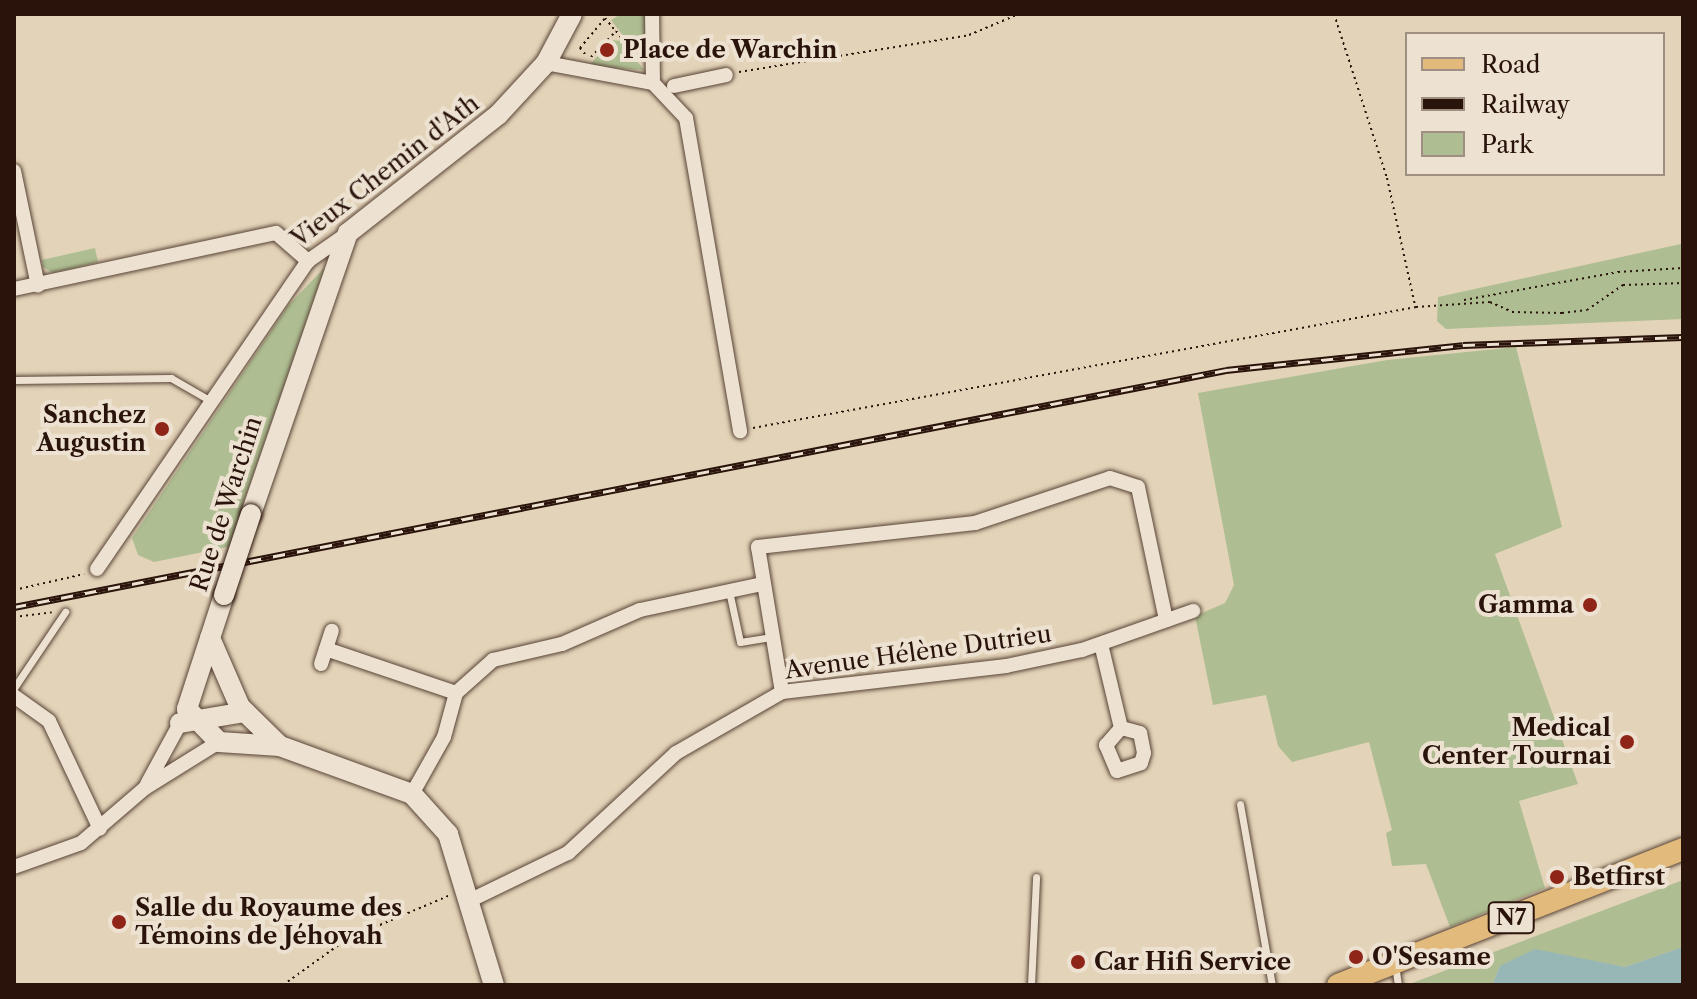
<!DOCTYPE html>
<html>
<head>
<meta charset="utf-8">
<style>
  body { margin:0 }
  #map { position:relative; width:1697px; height:999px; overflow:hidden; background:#e3d3b8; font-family:"Libre Caslon Text",serif }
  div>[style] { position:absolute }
  .green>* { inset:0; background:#afbe92 }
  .water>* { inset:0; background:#97b6b6 }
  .path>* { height:2px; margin-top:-1px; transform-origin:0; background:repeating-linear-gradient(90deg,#29130b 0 2px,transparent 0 6px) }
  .roads { filter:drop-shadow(0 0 2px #584336) drop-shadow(0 0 2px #584336) }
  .lane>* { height:7px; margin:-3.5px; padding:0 3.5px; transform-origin:3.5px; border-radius:3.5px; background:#ede2d1 }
  .street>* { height:14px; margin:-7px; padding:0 7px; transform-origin:7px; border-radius:7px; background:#ede2d1 }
  .secondary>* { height:20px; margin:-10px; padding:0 10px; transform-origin:10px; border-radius:10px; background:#ede2d1 }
  .primary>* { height:22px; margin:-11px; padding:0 11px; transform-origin:11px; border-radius:11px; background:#e2ba7c }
  .rail>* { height:7px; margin-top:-3.5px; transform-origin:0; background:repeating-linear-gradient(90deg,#ede2d1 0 12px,#29130b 0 24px); box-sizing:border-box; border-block:2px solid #29130b }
  .bridges { filter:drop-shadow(0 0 2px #29130b) drop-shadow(0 0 2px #29130b) }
  .secondary-bridge>* { height:20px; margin:-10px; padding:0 10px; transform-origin:10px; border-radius:10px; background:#ede2d1 }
  .dots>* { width:22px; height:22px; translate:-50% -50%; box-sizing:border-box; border:4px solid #ede2d1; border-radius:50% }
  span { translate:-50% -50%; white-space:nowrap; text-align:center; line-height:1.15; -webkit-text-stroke:8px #ede2d1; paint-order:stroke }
  .shield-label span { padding:2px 6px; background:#ede2d1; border:2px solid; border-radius:6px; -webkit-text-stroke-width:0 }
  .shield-label { font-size:22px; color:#29130b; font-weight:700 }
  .poi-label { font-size:24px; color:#29130b; font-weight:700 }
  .left { translate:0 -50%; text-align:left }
  .right { translate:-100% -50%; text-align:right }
  .street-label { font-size:24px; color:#29130b }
  .frame { position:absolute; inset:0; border:16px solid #29130b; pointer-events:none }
  .legend { position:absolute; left:1405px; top:32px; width:260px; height:144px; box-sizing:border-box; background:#ede2d1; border:2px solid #9f8f82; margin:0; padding:10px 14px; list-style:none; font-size:24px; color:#29130b }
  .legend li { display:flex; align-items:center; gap:16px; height:40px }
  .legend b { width:40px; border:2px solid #9f8f82 }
</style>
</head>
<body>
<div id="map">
  <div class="green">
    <div style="clip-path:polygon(621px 14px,646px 14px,648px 55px,638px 55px,611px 20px)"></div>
    <div style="clip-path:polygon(611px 40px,621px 41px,644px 70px,589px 66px)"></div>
    <div style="clip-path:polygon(1683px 212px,1683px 319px,1446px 329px,1437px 321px,1438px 297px,1681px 244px)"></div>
    <div style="clip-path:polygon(95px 248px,98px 262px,53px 273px,43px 267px,42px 260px)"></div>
    <div style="clip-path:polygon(325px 267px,228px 547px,154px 562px,138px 555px,132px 538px,288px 306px)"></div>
    <div style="clip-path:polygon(1516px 347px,1562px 527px,1495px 554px,1578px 784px,1519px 801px,1545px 888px,1450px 927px,1426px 864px,1392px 866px,1386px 833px,1392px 830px,1369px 742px,1292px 762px,1278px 746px,1266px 695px,1213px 705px,1195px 616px,1225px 603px,1234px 585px,1198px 393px,1387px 360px)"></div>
    <div style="clip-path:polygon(1683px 880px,1681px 948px,1625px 967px,1591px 961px,1500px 966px,1492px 985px,1407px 985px)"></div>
  </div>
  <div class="water">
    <div style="clip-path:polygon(1683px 947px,1683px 985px,1492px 985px,1500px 966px,1535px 949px,1625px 967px)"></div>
  </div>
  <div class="path">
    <div style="left:1334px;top:14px;width:172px;rotate:72.1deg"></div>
    <div style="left:1387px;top:178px;width:130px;rotate:77.6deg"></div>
    <div style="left:585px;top:54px;width:8px;rotate:-130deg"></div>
    <div style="left:580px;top:48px;width:39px;rotate:-50deg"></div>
    <div style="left:605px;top:18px;width:14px;rotate:51deg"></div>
    <div style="left:591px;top:57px;width:36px;rotate:-46deg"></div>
    <div style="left:616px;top:31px;width:33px;rotate:51deg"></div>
    <div style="left:739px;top:72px;width:233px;rotate:-9.1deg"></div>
    <div style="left:969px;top:35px;width:54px;rotate:-22.8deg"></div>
    <div style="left:1464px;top:300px;width:157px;rotate:-10.3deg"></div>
    <div style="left:1618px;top:272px;width:65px;rotate:-3.5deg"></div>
    <div style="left:753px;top:428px;width:674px;rotate:-10.34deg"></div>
    <div style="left:1416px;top:307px;width:74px;rotate:-3.9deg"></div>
    <div style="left:1490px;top:302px;width:24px;rotate:24deg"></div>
    <div style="left:1512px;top:312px;width:50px;rotate:1.1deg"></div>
    <div style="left:1562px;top:313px;width:25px;rotate:-7deg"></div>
    <div style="left:1587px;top:310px;width:44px;rotate:-34.8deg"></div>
    <div style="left:1623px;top:285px;width:60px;rotate:-1.9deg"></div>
    <div style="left:14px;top:590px;width:72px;rotate:-12.9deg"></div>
    <div style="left:14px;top:617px;width:38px;rotate:-7deg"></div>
    <div style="left:283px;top:985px;width:79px;rotate:-35.7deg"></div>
    <div style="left:347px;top:939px;width:112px;rotate:-23.1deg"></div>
  </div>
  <div class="roads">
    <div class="lane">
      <div style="left:14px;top:380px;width:157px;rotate:-0.7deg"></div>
      <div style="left:171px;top:378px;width:46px;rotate:29.9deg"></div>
      <div style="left:729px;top:591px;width:52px;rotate:77.8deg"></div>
      <div style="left:740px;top:642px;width:31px;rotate:-9deg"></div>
      <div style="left:14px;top:688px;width:92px;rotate:-56.1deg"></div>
      <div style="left:1240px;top:804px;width:184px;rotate:80deg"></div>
      <div style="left:1395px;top:964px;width:21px;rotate:82deg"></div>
      <div style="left:1031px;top:985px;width:108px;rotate:-87.3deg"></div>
    </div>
    <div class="street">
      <div style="left:546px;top:63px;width:109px;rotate:10.6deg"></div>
      <div style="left:653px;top:83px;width:69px;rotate:-90.8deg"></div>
      <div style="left:653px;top:83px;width:48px;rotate:46.7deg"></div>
      <div style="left:686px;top:118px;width:318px;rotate:80.2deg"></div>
      <div style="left:674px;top:86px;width:53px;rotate:-11.9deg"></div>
      <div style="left:14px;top:171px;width:117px;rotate:78.2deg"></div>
      <div style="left:14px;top:289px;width:268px;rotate:-12.1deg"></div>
      <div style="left:276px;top:233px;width:43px;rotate:41.2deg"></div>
      <div style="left:97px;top:569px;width:373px;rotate:-55.6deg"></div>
      <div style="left:308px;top:261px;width:49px;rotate:-35deg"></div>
      <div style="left:1101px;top:644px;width:86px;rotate:76.6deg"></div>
      <div style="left:1121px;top:728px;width:23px;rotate:131deg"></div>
      <div style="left:1106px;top:745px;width:28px;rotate:67deg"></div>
      <div style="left:1117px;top:771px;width:25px;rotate:-18deg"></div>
      <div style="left:1141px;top:763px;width:10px;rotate:-73deg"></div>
      <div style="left:1144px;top:753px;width:20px;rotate:-101deg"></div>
      <div style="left:1140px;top:733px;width:20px;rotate:-165deg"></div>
      <div style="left:326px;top:649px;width:137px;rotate:18.7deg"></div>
      <div style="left:321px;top:664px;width:35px;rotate:-72deg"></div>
      <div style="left:782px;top:692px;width:147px;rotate:-99.4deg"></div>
      <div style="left:758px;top:547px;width:218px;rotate:-6.3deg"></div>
      <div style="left:975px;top:523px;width:142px;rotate:-18.4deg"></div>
      <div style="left:1110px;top:478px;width:29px;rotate:18deg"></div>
      <div style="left:1138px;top:487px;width:136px;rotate:78.1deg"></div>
      <div style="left:14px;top:696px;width:43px;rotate:35.5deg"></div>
      <div style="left:49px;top:721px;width:119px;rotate:64.7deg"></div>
      <div style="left:147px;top:784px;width:75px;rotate:-61.4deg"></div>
      <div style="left:412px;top:794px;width:65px;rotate:-60.7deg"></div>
      <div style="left:444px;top:737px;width:46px;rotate:-74.7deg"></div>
      <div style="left:456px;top:693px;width:50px;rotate:-41.7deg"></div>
      <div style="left:493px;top:660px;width:71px;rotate:-13.1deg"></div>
      <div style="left:562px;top:644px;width:85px;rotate:-23.6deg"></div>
      <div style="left:640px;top:610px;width:125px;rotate:-12deg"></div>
      <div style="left:14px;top:867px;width:71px;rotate:-19.7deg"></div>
      <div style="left:81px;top:843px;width:84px;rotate:-40.7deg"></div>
      <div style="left:145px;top:788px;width:87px;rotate:-31.9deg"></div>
      <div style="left:471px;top:900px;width:108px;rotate:-25.9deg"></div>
      <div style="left:568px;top:853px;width:147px;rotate:-42.8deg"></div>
      <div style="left:676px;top:753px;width:122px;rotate:-29.9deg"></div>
      <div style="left:782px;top:692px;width:226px;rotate:-6.6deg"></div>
      <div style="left:1006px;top:666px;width:78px;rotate:-11.9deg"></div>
      <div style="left:1082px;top:650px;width:118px;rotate:-19.4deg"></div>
    </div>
    <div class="secondary">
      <div style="left:251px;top:514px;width:297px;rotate:-71deg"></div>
      <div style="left:348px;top:233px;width:191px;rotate:-38.2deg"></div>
      <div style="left:498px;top:115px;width:71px;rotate:-47.3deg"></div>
      <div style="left:546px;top:63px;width:55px;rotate:-62deg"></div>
      <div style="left:224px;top:595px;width:120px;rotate:108deg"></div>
      <div style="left:187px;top:709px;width:46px;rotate:45.9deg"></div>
      <div style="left:219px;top:742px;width:61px;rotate:3.8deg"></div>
      <div style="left:280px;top:746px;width:140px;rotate:20deg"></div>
      <div style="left:412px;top:794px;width:54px;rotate:48deg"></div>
      <div style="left:448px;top:834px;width:158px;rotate:73.1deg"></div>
      <div style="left:210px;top:638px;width:75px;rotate:66.5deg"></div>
      <div style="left:240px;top:707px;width:56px;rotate:44.3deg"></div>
      <div style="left:180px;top:723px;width:66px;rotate:-9.6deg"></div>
    </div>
    <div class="primary">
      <div style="left:1338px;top:985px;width:371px;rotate:-21.5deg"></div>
    </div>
  </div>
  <div class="rail">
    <div style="left:14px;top:607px;width:1235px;rotate:-11.06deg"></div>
    <div style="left:1226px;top:370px;width:238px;rotate:-6deg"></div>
    <div style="left:1463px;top:345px;width:220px;rotate:-2.1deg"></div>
  </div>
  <div class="bridges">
    <div class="secondary-bridge">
      <div style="left:224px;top:595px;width:85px;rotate:-71.6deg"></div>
    </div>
  </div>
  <div class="dots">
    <div style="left:607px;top:50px;background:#8f2418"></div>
    <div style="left:162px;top:429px;background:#8f2418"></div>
    <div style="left:1590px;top:605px;background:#8f2418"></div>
    <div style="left:1627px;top:742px;background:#8f2418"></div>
    <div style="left:1557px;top:877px;background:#8f2418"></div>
    <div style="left:119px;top:922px;background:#8f2418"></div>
    <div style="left:1356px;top:957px;background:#8f2418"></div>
    <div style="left:1078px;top:962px;background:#8f2418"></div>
  </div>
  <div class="shield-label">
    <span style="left:1511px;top:918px">N7</span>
  </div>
  <div class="poi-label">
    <span class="left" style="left:623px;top:50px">Place de Warchin</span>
    <span class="right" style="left:146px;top:429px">Sanchez<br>Augustin</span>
    <span class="right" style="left:1574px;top:605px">Gamma</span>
    <span class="right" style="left:1611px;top:742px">Medical<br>Center Tournai</span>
    <span class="left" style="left:1573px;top:877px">Betfirst</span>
    <span class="left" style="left:135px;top:922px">Salle du Royaume des<br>Témoins de Jéhovah</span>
    <span class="left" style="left:1372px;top:957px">O'Sesame</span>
    <span class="left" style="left:1094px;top:962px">Car Hifi Service</span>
  </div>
  <div class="street-label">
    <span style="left:385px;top:171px;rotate:-38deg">Vieux Chemin d'Ath</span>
    <span style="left:226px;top:504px;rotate:-72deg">Rue de Warchin</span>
    <span style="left:918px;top:652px;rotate:-8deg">Avenue Hélène Dutrieu</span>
  </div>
  <div class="frame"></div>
  <ul class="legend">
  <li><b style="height:10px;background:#e2ba7c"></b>Road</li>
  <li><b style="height:10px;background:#29130b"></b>Railway</li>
  <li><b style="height:22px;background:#afbe92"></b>Park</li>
  </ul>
</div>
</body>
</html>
